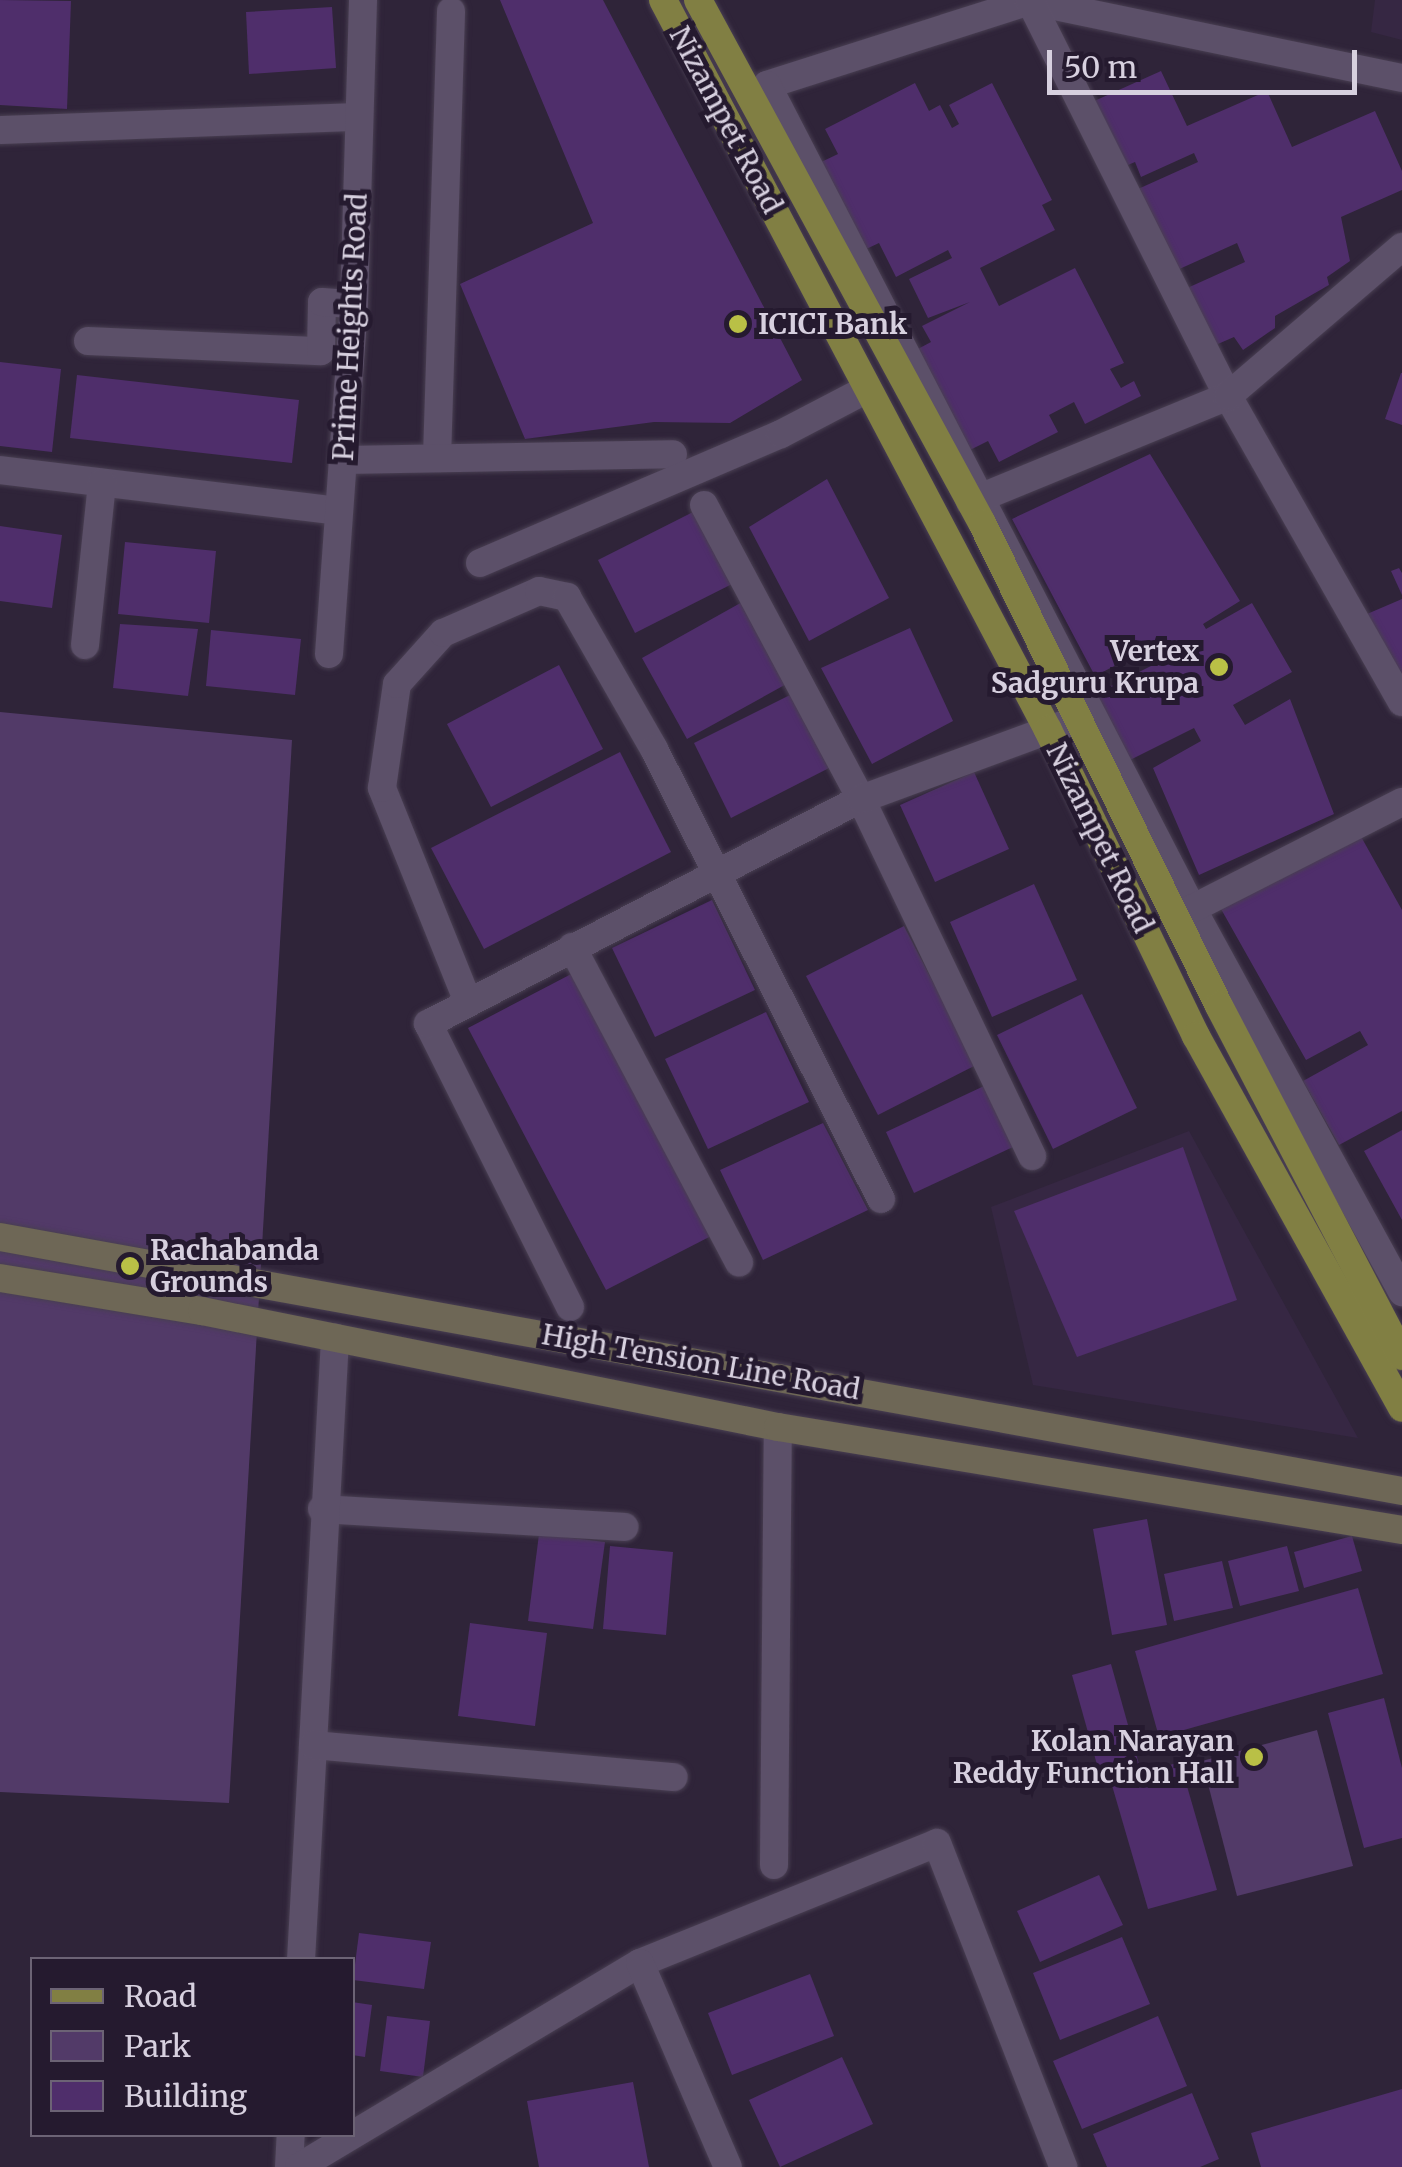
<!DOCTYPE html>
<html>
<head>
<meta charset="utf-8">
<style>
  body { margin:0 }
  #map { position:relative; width:1402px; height:2167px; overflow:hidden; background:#2f2439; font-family:Merriweather,serif }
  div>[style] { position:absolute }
  .built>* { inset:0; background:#362743 }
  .green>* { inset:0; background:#523a68 }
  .building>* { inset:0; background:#4f2e6b }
  .roads { filter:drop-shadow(0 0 2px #493f52) drop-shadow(0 0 2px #493f52) }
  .minor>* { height:28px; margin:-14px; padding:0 14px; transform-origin:14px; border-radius:14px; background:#5c5069 }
  .secondary>* { height:28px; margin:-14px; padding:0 14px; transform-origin:14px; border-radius:14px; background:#6e6756 }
  .primary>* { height:28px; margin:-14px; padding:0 14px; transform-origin:14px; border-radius:14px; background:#817f43 }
  .dots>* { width:28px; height:28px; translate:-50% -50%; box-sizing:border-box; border:5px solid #251a2f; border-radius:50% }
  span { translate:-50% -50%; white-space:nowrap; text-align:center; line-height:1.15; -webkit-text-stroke:10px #251a2f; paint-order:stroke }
  .street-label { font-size:28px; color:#d7d0df }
  .poi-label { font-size:28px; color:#d7d0df; font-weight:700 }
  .left { translate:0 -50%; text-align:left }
  .right { translate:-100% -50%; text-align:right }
  .legend { position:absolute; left:30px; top:1957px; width:325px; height:180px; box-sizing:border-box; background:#251a2f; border:2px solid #6c6375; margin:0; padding:12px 18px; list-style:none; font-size:30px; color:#d7d0df }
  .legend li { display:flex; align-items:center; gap:20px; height:50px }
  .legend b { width:50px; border:2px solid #6c6375 }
  .scale { position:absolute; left:1047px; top:50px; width:310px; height:45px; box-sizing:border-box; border:5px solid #d7d0df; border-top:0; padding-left:12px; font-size:30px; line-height:35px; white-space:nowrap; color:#d7d0df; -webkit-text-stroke:8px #251a2f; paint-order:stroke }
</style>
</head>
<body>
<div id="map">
  <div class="built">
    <div style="clip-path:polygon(1375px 0,1402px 0,1402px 40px,1371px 32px)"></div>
    <div style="clip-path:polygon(1189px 1131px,1358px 1438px,1033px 1385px,991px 1207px)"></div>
  </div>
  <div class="green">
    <div style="clip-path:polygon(0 712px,292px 740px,229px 1803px,0 1792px)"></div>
    <div style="clip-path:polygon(1317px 1730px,1353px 1866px,1237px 1896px,1202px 1761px)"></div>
  </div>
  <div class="building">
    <div style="clip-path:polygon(0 0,71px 1px,67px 109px,0 105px)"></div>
    <div style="clip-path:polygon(500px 0,603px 0,802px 380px,730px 423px,654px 422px,525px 439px,460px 284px,593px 223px)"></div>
    <div style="clip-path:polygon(332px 7px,336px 68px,249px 74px,246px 12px)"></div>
    <div style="clip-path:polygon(1161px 71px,1187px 126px,1267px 91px,1292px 147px,1375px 111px,1402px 171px,1402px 190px,1341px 217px,1350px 261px,1327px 277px,1329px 285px,1275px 316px,1275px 328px,1243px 350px,1234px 337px,1211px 347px,1185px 289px,1245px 262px,1237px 243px,1175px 271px,1138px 189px,1198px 162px,1194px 153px,1141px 177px,1135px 162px,1121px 168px,1092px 102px)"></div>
    <div style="clip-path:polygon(915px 83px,929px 111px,940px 105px,952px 128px,959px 124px,949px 105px,992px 83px,1052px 200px,1042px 205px,1055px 230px,980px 268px,999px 306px,1075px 268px,1124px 363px,1110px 369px,1121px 388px,1134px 381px,1141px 396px,1085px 424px,1074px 402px,1049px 415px,1058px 432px,999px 462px,988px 441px,968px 451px,916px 350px,931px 342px,922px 326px,970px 302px,928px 318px,909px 279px,952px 258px,948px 250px,896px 277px,879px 243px,862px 251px,817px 164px,838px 154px,825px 129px)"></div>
    <div style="clip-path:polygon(0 362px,61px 369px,52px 452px,0 446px)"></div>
    <div style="clip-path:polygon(1401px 373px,1402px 373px,1402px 425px,1385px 419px)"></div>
    <div style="clip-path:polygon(77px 375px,299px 400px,292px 463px,70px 438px)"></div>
    <div style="clip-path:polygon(1150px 454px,1240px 601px,1203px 624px,1206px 629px,1252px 603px,1292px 672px,1233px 705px,1245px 725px,1290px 699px,1334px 814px,1199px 875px,1153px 768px,1201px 741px,1194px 728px,1128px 761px,1095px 694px,1159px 662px,1151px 647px,1095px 676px,1012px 519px)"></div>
    <div style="clip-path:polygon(827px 479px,889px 598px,809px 641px,749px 527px)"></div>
    <div style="clip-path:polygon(697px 510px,734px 583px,635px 633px,598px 560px)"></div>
    <div style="clip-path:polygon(0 526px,62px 535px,52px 608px,0 601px)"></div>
    <div style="clip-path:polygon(125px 542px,216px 551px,209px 623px,118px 614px)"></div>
    <div style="clip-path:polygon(1399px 568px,1402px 573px,1402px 595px,1391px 571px)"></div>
    <div style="clip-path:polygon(1402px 599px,1402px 682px,1367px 614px)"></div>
    <div style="clip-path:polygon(744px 601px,790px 682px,687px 739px,642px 658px)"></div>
    <div style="clip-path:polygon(120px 624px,198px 629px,188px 696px,113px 688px)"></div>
    <div style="clip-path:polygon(910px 628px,953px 721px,872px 764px,821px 668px)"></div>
    <div style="clip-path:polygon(211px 630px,301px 639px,295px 695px,206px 686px)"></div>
    <div style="clip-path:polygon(559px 665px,603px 749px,491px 807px,447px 724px)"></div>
    <div style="clip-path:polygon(796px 692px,833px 766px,731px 818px,694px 743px)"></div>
    <div style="clip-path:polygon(620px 752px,671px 852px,484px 949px,431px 848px)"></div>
    <div style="clip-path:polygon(974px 772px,1009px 849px,935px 882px,900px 805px)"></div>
    <div style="clip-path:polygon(1359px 833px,1402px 910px,1402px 1111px,1339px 1145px,1303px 1081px,1368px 1045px,1360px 1031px,1306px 1060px,1221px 909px)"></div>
    <div style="clip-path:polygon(1034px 884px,1077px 980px,992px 1017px,950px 922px)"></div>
    <div style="clip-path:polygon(712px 900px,755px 990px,655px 1037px,612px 948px)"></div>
    <div style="clip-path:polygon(904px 926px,976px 1065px,878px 1115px,806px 976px)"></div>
    <div style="clip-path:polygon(577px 971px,715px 1234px,606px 1290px,468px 1028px)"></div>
    <div style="clip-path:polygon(1082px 994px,1137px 1108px,1053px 1149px,997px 1035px)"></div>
    <div style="clip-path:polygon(766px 1012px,809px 1102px,708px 1149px,665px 1059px)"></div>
    <div style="clip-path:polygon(984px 1086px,1013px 1147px,914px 1193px,886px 1132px)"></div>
    <div style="clip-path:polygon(823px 1123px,868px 1210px,763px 1260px,720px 1170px)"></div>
    <div style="clip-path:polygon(1402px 1130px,1402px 1220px,1364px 1151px)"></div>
    <div style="clip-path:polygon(1183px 1147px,1237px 1300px,1077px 1357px,1014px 1211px)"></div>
    <div style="clip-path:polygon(1147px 1519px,1167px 1625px,1112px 1635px,1093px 1529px)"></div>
    <div style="clip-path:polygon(539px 1534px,605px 1542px,593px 1629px,528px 1621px)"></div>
    <div style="clip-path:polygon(1352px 1536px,1362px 1571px,1304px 1588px,1294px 1552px)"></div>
    <div style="clip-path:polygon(610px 1546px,673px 1552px,666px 1635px,603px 1629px)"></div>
    <div style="clip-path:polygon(1287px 1546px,1299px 1591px,1240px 1606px,1228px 1561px)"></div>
    <div style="clip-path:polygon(1222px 1561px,1233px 1608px,1174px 1621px,1164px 1574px)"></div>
    <div style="clip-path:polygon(1358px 1588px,1383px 1674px,1159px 1737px,1135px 1651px)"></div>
    <div style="clip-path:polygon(470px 1623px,547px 1633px,535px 1726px,458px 1716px)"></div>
    <div style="clip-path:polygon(1111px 1664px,1140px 1768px,1101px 1779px,1072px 1675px)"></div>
    <div style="clip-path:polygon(1384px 1698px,1402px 1768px,1402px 1838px,1364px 1848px,1328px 1713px)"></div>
    <div style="clip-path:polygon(1180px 1762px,1217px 1890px,1148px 1909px,1111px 1782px)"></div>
    <div style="clip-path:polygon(1099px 1875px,1123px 1925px,1040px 1962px,1017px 1911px)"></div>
    <div style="clip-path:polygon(359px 1933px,431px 1942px,424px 1989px,353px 1980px)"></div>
    <div style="clip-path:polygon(1122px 1937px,1150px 2004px,1060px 2040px,1033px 1973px)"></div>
    <div style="clip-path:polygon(810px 1974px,834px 2036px,732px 2075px,708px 2013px)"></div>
    <div style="clip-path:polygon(352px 2002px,372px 2005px,365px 2057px,352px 2055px)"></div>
    <div style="clip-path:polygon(387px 2016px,430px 2021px,423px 2077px,380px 2071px)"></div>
    <div style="clip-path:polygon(1158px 2016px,1187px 2086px,1082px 2129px,1053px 2061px)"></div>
    <div style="clip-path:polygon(842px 2057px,873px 2124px,780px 2167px,749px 2100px)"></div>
    <div style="clip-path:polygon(633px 2082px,649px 2167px,539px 2167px,527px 2101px)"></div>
    <div style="clip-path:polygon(1402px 2089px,1402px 2167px,1261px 2167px,1251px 2133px)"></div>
    <div style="clip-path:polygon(1192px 2093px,1219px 2159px,1200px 2167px,1107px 2167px,1093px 2134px)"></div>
  </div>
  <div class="roads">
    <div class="minor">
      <div style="left:1030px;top:1px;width:276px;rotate:162.3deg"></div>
      <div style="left:767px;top:85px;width:926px;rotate:62.69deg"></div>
      <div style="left:1192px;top:908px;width:438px;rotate:61.3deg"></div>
      <div style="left:1402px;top:78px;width:380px;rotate:-168.3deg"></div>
      <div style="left:1030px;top:1px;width:442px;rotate:63.4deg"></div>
      <div style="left:1228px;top:396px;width:352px;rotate:60.4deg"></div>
      <div style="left:0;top:130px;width:358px;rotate:-2.1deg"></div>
      <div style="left:88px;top:341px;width:233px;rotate:2.5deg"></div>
      <div style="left:321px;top:351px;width:49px;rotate:-88.8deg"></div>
      <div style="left:322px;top:302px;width:32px;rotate:4deg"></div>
      <div style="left:437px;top:458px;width:447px;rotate:-88.2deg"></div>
      <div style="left:344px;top:460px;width:329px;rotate:-1deg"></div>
      <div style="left:0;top:470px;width:341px;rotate:6.9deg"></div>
      <div style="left:970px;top:502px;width:279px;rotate:-22.3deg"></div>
      <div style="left:1228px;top:396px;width:229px;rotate:-40.6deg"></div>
      <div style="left:704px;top:505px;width:333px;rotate:61.9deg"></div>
      <div style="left:861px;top:799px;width:396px;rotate:64.4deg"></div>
      <div style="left:480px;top:563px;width:327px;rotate:-23.2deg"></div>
      <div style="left:781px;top:434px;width:97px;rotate:-27.6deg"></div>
      <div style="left:85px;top:645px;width:163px;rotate:-84deg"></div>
      <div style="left:329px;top:654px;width:351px;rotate:-85.9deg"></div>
      <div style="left:354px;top:304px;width:304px;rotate:-88.3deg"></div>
      <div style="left:1176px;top:917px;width:254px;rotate:-27deg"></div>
      <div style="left:572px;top:947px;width:357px;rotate:62.1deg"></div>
      <div style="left:468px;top:1002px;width:231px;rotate:-111.9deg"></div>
      <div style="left:382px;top:788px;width:105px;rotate:-81.8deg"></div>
      <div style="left:397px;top:684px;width:69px;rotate:-48deg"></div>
      <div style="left:443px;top:633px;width:105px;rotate:-23.6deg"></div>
      <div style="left:539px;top:591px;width:29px;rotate:12deg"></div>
      <div style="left:567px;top:597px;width:175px;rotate:60.2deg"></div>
      <div style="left:654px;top:749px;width:504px;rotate:63.23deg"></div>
      <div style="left:570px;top:1307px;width:317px;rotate:-116.6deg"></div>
      <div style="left:428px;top:1024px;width:488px;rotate:-27.5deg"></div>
      <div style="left:861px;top:799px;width:234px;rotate:-20.2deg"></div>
      <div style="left:322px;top:1509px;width:303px;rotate:3.4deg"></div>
      <div style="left:313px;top:1745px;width:408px;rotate:-86.9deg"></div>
      <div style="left:774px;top:1865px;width:438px;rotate:-89.5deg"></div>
      <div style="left:301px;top:1960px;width:215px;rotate:-86.8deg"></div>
      <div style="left:313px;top:1745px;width:362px;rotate:5.1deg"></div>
      <div style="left:640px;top:1963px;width:320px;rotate:-22deg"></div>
      <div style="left:937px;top:1843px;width:348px;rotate:68.7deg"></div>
      <div style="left:289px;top:2167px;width:33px;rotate:-87deg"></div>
      <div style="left:299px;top:2167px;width:397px;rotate:-30.9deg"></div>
      <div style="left:640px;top:1963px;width:222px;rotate:66.7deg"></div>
    </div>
    <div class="secondary">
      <div style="left:0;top:1237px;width:1425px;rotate:10.27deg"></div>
      <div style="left:0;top:1278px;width:205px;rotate:9.3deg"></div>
      <div style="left:202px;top:1311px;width:588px;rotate:11.39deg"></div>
      <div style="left:778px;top:1427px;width:632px;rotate:9.37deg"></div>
    </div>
    <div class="primary">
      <div style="left:663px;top:0;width:825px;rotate:62.19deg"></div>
      <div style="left:1048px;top:730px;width:340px;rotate:64.2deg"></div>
      <div style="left:1196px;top:1036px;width:425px;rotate:61deg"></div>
      <div style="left:698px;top:0;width:595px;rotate:61.5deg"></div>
      <div style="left:982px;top:523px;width:538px;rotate:63.86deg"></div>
      <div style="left:1219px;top:1006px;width:395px;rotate:62.4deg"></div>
    </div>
  </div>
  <div class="dots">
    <div style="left:738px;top:324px;background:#b9c046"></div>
    <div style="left:1219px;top:667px;background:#b9c046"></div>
    <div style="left:130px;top:1266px;background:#b9c046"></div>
    <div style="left:1254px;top:1757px;background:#b9c046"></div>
  </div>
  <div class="street-label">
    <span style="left:726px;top:120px;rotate:62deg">Nizampet Road</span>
    <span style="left:350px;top:327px;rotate:-87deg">Prime Heights Road</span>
    <span style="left:1100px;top:838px;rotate:64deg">Nizampet Road</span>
    <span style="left:701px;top:1362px;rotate:10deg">High Tension Line Road</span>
  </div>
  <div class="poi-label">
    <span class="left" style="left:758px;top:324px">ICICI Bank</span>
    <span class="right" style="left:1199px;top:667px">Vertex<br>Sadguru Krupa</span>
    <span class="left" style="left:150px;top:1266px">Rachabanda<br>Grounds</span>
    <span class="right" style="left:1234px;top:1757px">Kolan Narayan<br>Reddy Function Hall</span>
  </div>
  <ul class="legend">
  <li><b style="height:12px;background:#817f43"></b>Road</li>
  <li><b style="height:28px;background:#523a68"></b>Park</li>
  <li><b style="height:28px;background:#4f2e6b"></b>Building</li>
  </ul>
  <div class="scale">50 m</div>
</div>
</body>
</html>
